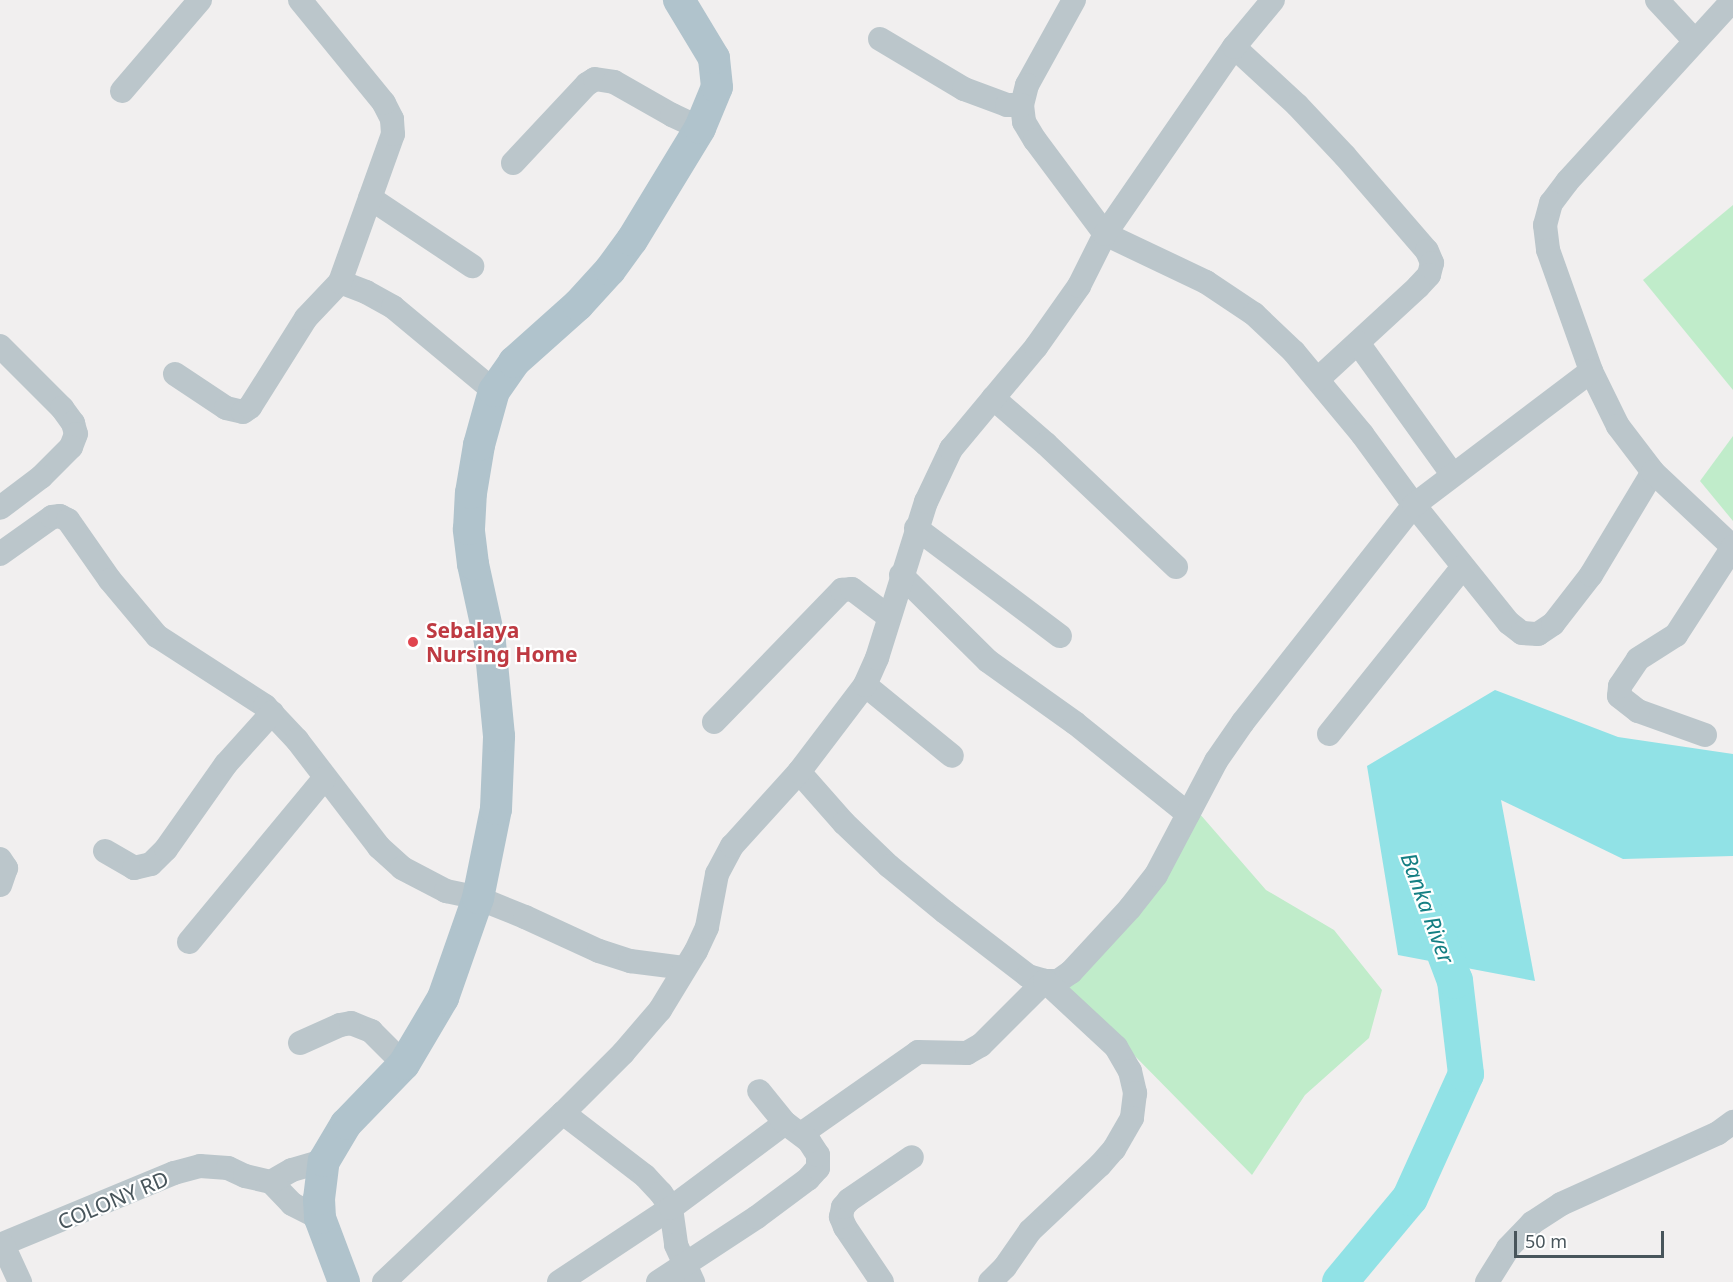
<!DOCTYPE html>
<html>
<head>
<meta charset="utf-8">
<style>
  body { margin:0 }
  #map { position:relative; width:1733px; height:1282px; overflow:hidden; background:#f1efef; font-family:"Noto Sans",sans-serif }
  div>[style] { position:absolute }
  .green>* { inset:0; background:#c0ecca }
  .water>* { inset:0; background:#91e2e6 }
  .river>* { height:36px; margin:-18px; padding:0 18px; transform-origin:18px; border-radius:18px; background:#91e2e6 }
  .minor>* { height:24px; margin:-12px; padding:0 12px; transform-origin:12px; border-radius:12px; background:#bbc6cb }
  .major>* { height:32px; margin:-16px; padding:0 16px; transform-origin:16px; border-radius:16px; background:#b0c3cc }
  .dots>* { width:16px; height:16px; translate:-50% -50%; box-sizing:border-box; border:3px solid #fff; border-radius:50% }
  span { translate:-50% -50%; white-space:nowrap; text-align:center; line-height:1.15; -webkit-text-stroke:4.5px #fff; paint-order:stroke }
  .health-label { font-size:21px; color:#be3a42; font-weight:700 }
  .left { translate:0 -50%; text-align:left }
  .street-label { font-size:21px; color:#48555b }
  .water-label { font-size:22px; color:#157f83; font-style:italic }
  .scale { position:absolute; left:1514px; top:1231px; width:150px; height:27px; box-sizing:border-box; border:3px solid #48555b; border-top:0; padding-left:8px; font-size:18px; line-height:21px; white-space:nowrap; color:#48555b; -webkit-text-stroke:4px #fff; paint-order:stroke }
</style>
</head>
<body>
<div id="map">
  <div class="green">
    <div style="clip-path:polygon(1733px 205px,1733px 390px,1643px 280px)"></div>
    <div style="clip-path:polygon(1733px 436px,1733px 521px,1700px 481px)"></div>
    <div style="clip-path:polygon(1199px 813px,1266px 890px,1334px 930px,1382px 990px,1369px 1038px,1305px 1095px,1252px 1175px,1065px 985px)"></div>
  </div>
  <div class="water">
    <div style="clip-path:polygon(1495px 690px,1618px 737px,1733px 754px,1733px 856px,1623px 859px,1501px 800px,1535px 981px,1398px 955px,1367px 766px)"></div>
  </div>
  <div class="river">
    <div style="left:1340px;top:1282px;width:109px;rotate:-50.2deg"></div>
    <div style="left:1410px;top:1198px;width:136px;rotate:-65.7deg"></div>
    <div style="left:1466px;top:1074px;width:94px;rotate:-96.7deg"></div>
    <div style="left:1455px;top:981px;width:65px;rotate:-110.7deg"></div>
  </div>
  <div class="minor">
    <div style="left:1074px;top:0;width:97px;rotate:118.9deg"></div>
    <div style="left:1027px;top:85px;width:21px;rotate:104deg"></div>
    <div style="left:1022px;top:105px;width:17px;rotate:83deg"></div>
    <div style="left:1024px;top:122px;width:21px;rotate:59deg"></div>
    <div style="left:1035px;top:140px;width:117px;rotate:53.3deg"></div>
    <div style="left:1105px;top:234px;width:112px;rotate:25.4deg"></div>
    <div style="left:1206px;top:282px;width:58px;rotate:33.7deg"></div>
    <div style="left:1254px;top:314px;width:55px;rotate:43.5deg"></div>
    <div style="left:1294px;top:352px;width:107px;rotate:50.3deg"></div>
    <div style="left:1362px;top:434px;width:88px;rotate:53.8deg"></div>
    <div style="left:1414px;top:505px;width:151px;rotate:51.2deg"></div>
    <div style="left:1509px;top:623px;width:16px;rotate:38deg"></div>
    <div style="left:1522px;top:633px;width:16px;rotate:4deg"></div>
    <div style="left:1538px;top:634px;width:18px;rotate:-34deg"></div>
    <div style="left:1553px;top:624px;width:62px;rotate:-52.2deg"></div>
    <div style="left:1591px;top:575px;width:120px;rotate:-59deg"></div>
    <div style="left:1657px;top:0;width:54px;rotate:47.2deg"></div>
    <div style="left:1733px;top:0;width:246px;rotate:132.4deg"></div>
    <div style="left:1567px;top:182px;width:26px;rotate:127deg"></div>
    <div style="left:1551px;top:203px;width:23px;rotate:105deg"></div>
    <div style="left:1545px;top:225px;width:25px;rotate:83deg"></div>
    <div style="left:1548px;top:250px;width:128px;rotate:70.4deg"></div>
    <div style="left:1591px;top:371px;width:61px;rotate:63.9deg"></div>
    <div style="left:1618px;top:426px;width:58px;rotate:52.7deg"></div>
    <div style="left:1653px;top:472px;width:110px;rotate:43.2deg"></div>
    <div style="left:880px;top:39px;width:98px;rotate:30.8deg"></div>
    <div style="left:964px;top:89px;width:46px;rotate:20.4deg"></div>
    <div style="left:1007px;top:105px;width:15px"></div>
    <div style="left:1234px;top:47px;width:86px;rotate:42.6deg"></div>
    <div style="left:1297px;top:105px;width:70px;rotate:46.7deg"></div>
    <div style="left:1345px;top:156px;width:125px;rotate:49.2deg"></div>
    <div style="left:1427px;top:251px;width:13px;rotate:67deg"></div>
    <div style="left:1432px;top:263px;width:12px;rotate:104deg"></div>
    <div style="left:1429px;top:275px;width:16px;rotate:133deg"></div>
    <div style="left:1418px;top:287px;width:136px;rotate:137.4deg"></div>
    <div style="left:122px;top:91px;width:120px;rotate:-49.4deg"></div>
    <div style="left:513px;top:163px;width:108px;rotate:-46.9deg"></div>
    <div style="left:587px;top:84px;width:9px;rotate:-32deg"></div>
    <div style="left:595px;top:79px;width:19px;rotate:9deg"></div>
    <div style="left:614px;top:82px;width:67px;rotate:29.6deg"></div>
    <div style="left:672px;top:115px;width:31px;rotate:25deg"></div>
    <div style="left:370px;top:198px;width:123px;rotate:33.7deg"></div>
    <div style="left:340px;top:282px;width:28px;rotate:21deg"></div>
    <div style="left:366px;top:292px;width:31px;rotate:29deg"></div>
    <div style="left:393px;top:307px;width:131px;rotate:39.7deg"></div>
    <div style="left:1358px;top:343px;width:161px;rotate:54.3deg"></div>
    <div style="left:0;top:346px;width:88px;rotate:45deg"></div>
    <div style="left:62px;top:408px;width:19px;rotate:54deg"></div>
    <div style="left:73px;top:423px;width:11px;rotate:75deg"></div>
    <div style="left:76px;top:434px;width:14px;rotate:111deg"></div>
    <div style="left:71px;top:447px;width:42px;rotate:135deg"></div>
    <div style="left:41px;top:477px;width:51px;rotate:142.9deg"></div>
    <div style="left:175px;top:374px;width:61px;rotate:33.7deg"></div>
    <div style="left:226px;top:408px;width:17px;rotate:13deg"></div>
    <div style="left:243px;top:412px;width:9px;rotate:-36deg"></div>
    <div style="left:250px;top:407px;width:105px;rotate:-57.8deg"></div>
    <div style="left:306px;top:318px;width:50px;rotate:-46.6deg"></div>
    <div style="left:340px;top:282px;width:157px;rotate:-70.3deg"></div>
    <div style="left:393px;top:134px;width:15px;rotate:-94deg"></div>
    <div style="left:392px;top:119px;width:18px;rotate:-117deg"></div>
    <div style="left:384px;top:103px;width:133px;rotate:-129.2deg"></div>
    <div style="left:993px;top:398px;width:70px;rotate:41deg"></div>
    <div style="left:1046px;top:444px;width:179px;rotate:43.4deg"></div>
    <div style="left:916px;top:528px;width:180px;rotate:36.9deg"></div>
    <div style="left:0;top:554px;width:64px;rotate:-35.4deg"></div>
    <div style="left:52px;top:517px;width:8px;rotate:-7deg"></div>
    <div style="left:60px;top:516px;width:9px;rotate:27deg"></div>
    <div style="left:68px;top:520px;width:73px;rotate:55deg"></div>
    <div style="left:110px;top:580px;width:73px;rotate:50deg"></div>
    <div style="left:157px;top:636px;width:129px;rotate:32.9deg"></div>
    <div style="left:265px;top:706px;width:47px;rotate:46.7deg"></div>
    <div style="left:297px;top:740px;width:135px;rotate:52.5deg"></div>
    <div style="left:379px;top:847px;width:31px;rotate:42deg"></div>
    <div style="left:402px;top:868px;width:50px;rotate:27.6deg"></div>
    <div style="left:446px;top:891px;width:33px;rotate:12deg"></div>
    <div style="left:478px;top:898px;width:51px;rotate:22deg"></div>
    <div style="left:525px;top:917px;width:81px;rotate:24.7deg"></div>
    <div style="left:599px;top:951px;width:33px;rotate:18deg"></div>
    <div style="left:630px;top:961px;width:54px;rotate:7.4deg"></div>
    <div style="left:901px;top:575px;width:122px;rotate:44.7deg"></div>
    <div style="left:988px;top:661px;width:107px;rotate:35.5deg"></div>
    <div style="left:1075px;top:723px;width:145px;rotate:38.8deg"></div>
    <div style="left:865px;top:685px;width:112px;rotate:39.2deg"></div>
    <div style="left:714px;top:722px;width:184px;rotate:-45.9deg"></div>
    <div style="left:842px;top:590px;width:10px;rotate:-6deg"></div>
    <div style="left:852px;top:589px;width:46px;rotate:37.1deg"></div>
    <div style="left:1329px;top:734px;width:214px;rotate:-51.3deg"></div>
    <div style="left:1705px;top:735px;width:71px;rotate:-160.3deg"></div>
    <div style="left:1638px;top:711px;width:24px;rotate:-142deg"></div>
    <div style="left:1619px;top:696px;width:10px;rotate:-84deg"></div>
    <div style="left:1620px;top:686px;width:32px;rotate:-56deg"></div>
    <div style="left:1638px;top:659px;width:45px;rotate:-32.3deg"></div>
    <div style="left:1676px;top:635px;width:105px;rotate:-57.1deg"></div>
    <div style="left:799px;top:772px;width:68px;rotate:48.6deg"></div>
    <div style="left:844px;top:823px;width:62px;rotate:43.7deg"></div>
    <div style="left:889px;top:866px;width:72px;rotate:39.4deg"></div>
    <div style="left:945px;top:912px;width:105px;rotate:37.6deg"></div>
    <div style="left:1028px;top:976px;width:18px;rotate:16deg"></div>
    <div style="left:1045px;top:981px;width:13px"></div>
    <div style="left:1058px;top:981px;width:16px;rotate:-35deg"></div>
    <div style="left:1071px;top:972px;width:87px;rotate:-47.3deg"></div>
    <div style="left:1130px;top:908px;width:42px;rotate:-51.8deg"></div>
    <div style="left:1156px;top:875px;width:129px;rotate:-62.2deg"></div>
    <div style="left:1216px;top:761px;width:47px;rotate:-55.3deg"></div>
    <div style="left:1243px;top:722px;width:276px;rotate:-51.8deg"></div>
    <div style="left:1414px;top:505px;width:222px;rotate:-37.1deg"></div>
    <div style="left:105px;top:851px;width:34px;rotate:30deg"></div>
    <div style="left:134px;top:868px;width:17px;rotate:-13deg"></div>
    <div style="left:151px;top:864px;width:21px;rotate:-45deg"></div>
    <div style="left:166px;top:849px;width:104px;rotate:-54.8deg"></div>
    <div style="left:226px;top:764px;width:69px;rotate:-48deg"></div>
    <div style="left:0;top:859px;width:11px;rotate:56deg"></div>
    <div style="left:6px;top:868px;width:18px;rotate:109deg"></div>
    <div style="left:189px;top:942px;width:212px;rotate:-50.4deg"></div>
    <div style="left:300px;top:1043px;width:44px;rotate:-24.2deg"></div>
    <div style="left:340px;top:1025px;width:11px;rotate:-10deg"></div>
    <div style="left:351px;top:1023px;width:22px;rotate:22deg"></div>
    <div style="left:371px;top:1031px;width:47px;rotate:45deg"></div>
    <div style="left:563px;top:1113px;width:103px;rotate:37.5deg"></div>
    <div style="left:645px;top:1176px;width:23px;rotate:47deg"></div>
    <div style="left:661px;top:1193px;width:18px;rotate:56deg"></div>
    <div style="left:671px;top:1208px;width:37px;rotate:82deg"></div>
    <div style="left:676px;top:1245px;width:41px;rotate:65.3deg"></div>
    <div style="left:801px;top:1134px;width:143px;rotate:-35deg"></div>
    <div style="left:918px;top:1052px;width:49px;rotate:1.2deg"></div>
    <div style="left:967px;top:1053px;width:16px;rotate:-30deg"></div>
    <div style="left:981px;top:1045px;width:91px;rotate:-45deg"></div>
    <div style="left:1045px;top:981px;width:97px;rotate:42.9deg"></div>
    <div style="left:1116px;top:1047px;width:28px;rotate:60deg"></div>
    <div style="left:1130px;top:1071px;width:23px;rotate:77deg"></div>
    <div style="left:1135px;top:1093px;width:25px;rotate:97deg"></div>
    <div style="left:1132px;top:1118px;width:36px;rotate:120deg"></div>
    <div style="left:1114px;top:1149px;width:21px;rotate:131deg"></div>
    <div style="left:1100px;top:1165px;width:96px;rotate:136.7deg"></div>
    <div style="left:1030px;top:1231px;width:44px;rotate:124.8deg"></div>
    <div style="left:1005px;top:1267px;width:21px;rotate:135deg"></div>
    <div style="left:271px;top:1182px;width:30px;rotate:46deg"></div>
    <div style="left:292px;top:1204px;width:31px;rotate:27deg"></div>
    <div style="left:0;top:1245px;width:188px;rotate:-22.5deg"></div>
    <div style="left:174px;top:1173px;width:27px;rotate:-15deg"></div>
    <div style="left:200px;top:1166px;width:28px;rotate:4deg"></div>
    <div style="left:228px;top:1168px;width:19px;rotate:25deg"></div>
    <div style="left:245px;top:1176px;width:27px;rotate:13deg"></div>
    <div style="left:271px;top:1182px;width:24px;rotate:-30deg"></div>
    <div style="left:292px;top:1170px;width:33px;rotate:-16deg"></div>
    <div style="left:3px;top:1245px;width:41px;rotate:65.3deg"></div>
    <div style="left:384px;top:1282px;width:246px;rotate:-43.4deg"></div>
    <div style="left:563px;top:1113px;width:85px;rotate:-45deg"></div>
    <div style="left:623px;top:1053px;width:57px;rotate:-49.3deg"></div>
    <div style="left:660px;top:1010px;width:69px;rotate:-58.6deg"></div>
    <div style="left:696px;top:951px;width:26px;rotate:-65deg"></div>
    <div style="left:707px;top:927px;width:54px;rotate:-79.3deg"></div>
    <div style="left:717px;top:874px;width:32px;rotate:-62deg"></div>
    <div style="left:732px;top:846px;width:100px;rotate:-47.8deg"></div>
    <div style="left:799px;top:772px;width:109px;rotate:-52.8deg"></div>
    <div style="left:865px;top:685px;width:30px;rotate:-66deg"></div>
    <div style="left:877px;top:658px;width:164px;rotate:-72.6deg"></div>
    <div style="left:926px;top:502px;width:59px;rotate:-64.7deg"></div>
    <div style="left:951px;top:449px;width:133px;rotate:-50.2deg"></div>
    <div style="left:1036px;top:347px;width:75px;rotate:-54.8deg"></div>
    <div style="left:1079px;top:286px;width:58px;rotate:-63.4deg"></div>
    <div style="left:1105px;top:234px;width:227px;rotate:-55.4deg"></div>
    <div style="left:1234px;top:47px;width:61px;rotate:-50.3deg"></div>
    <div style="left:559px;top:1282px;width:134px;rotate:-33.5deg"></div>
    <div style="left:671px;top:1208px;width:142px;rotate:-36.7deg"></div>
    <div style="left:658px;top:1282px;width:118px;rotate:-33.3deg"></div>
    <div style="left:757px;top:1217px;width:64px;rotate:-36.7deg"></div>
    <div style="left:808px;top:1179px;width:15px;rotate:-48deg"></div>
    <div style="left:818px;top:1168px;width:13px;rotate:-90deg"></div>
    <div style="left:818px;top:1155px;width:17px;rotate:-123deg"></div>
    <div style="left:809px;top:1141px;width:30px;rotate:-143deg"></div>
    <div style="left:785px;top:1123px;width:41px;rotate:-129.1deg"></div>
    <div style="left:882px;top:1282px;width:66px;rotate:-123.9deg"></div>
    <div style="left:845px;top:1227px;width:11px;rotate:-112deg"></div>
    <div style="left:841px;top:1217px;width:10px;rotate:-79deg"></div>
    <div style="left:843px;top:1207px;width:9px;rotate:-49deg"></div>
    <div style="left:849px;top:1200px;width:76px;rotate:-34.3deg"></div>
    <div style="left:1487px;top:1282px;width:40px;rotate:-58deg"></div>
    <div style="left:1508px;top:1248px;width:35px;rotate:-46deg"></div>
    <div style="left:1532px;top:1223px;width:35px;rotate:-33deg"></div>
    <div style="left:1561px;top:1204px;width:172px;rotate:-24.3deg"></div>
    <div style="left:1718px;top:1133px;width:19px;rotate:-36deg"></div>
  </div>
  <div class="major">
    <div style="left:344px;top:1282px;width:68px;rotate:-110.6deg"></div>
    <div style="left:320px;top:1218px;width:19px;rotate:-93deg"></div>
    <div style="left:319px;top:1199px;width:38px;rotate:-83deg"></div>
    <div style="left:324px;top:1161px;width:43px;rotate:-59.3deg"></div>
    <div style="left:346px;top:1124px;width:83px;rotate:-46deg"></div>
    <div style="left:404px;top:1064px;width:77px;rotate:-59.4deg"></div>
    <div style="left:443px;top:998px;width:106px;rotate:-70.7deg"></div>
    <div style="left:478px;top:898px;width:91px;rotate:-78.6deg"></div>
    <div style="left:496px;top:809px;width:73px;rotate:-87.6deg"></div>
    <div style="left:499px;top:736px;width:94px;rotate:-95.5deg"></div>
    <div style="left:490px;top:642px;width:80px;rotate:-102.3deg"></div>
    <div style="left:473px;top:564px;width:35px;rotate:-97deg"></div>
    <div style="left:469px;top:529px;width:36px;rotate:-87deg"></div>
    <div style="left:471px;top:493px;width:49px;rotate:-80.5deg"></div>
    <div style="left:479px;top:445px;width:56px;rotate:-74.5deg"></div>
    <div style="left:494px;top:391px;width:35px;rotate:-55deg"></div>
    <div style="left:514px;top:362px;width:86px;rotate:-41.7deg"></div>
    <div style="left:578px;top:305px;width:47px;rotate:-47.6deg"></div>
    <div style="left:610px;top:270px;width:37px;rotate:-54deg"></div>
    <div style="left:632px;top:240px;width:131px;rotate:-58.7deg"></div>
    <div style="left:700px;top:128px;width:44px;rotate:-67.5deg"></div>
    <div style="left:717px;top:87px;width:29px;rotate:-96deg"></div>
    <div style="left:714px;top:58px;width:68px;rotate:-121.1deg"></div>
  </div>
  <div class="dots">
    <div style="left:413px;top:642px;background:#e0444e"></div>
  </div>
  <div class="health-label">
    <span class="left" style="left:426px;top:642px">Sebalaya<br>Nursing Home</span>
  </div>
  <div class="street-label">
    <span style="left:113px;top:1200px;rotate:-23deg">COLONY RD</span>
  </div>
  <div class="water-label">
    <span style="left:1428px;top:908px;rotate:70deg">Banka River</span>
  </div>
  <div class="scale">50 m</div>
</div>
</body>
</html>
